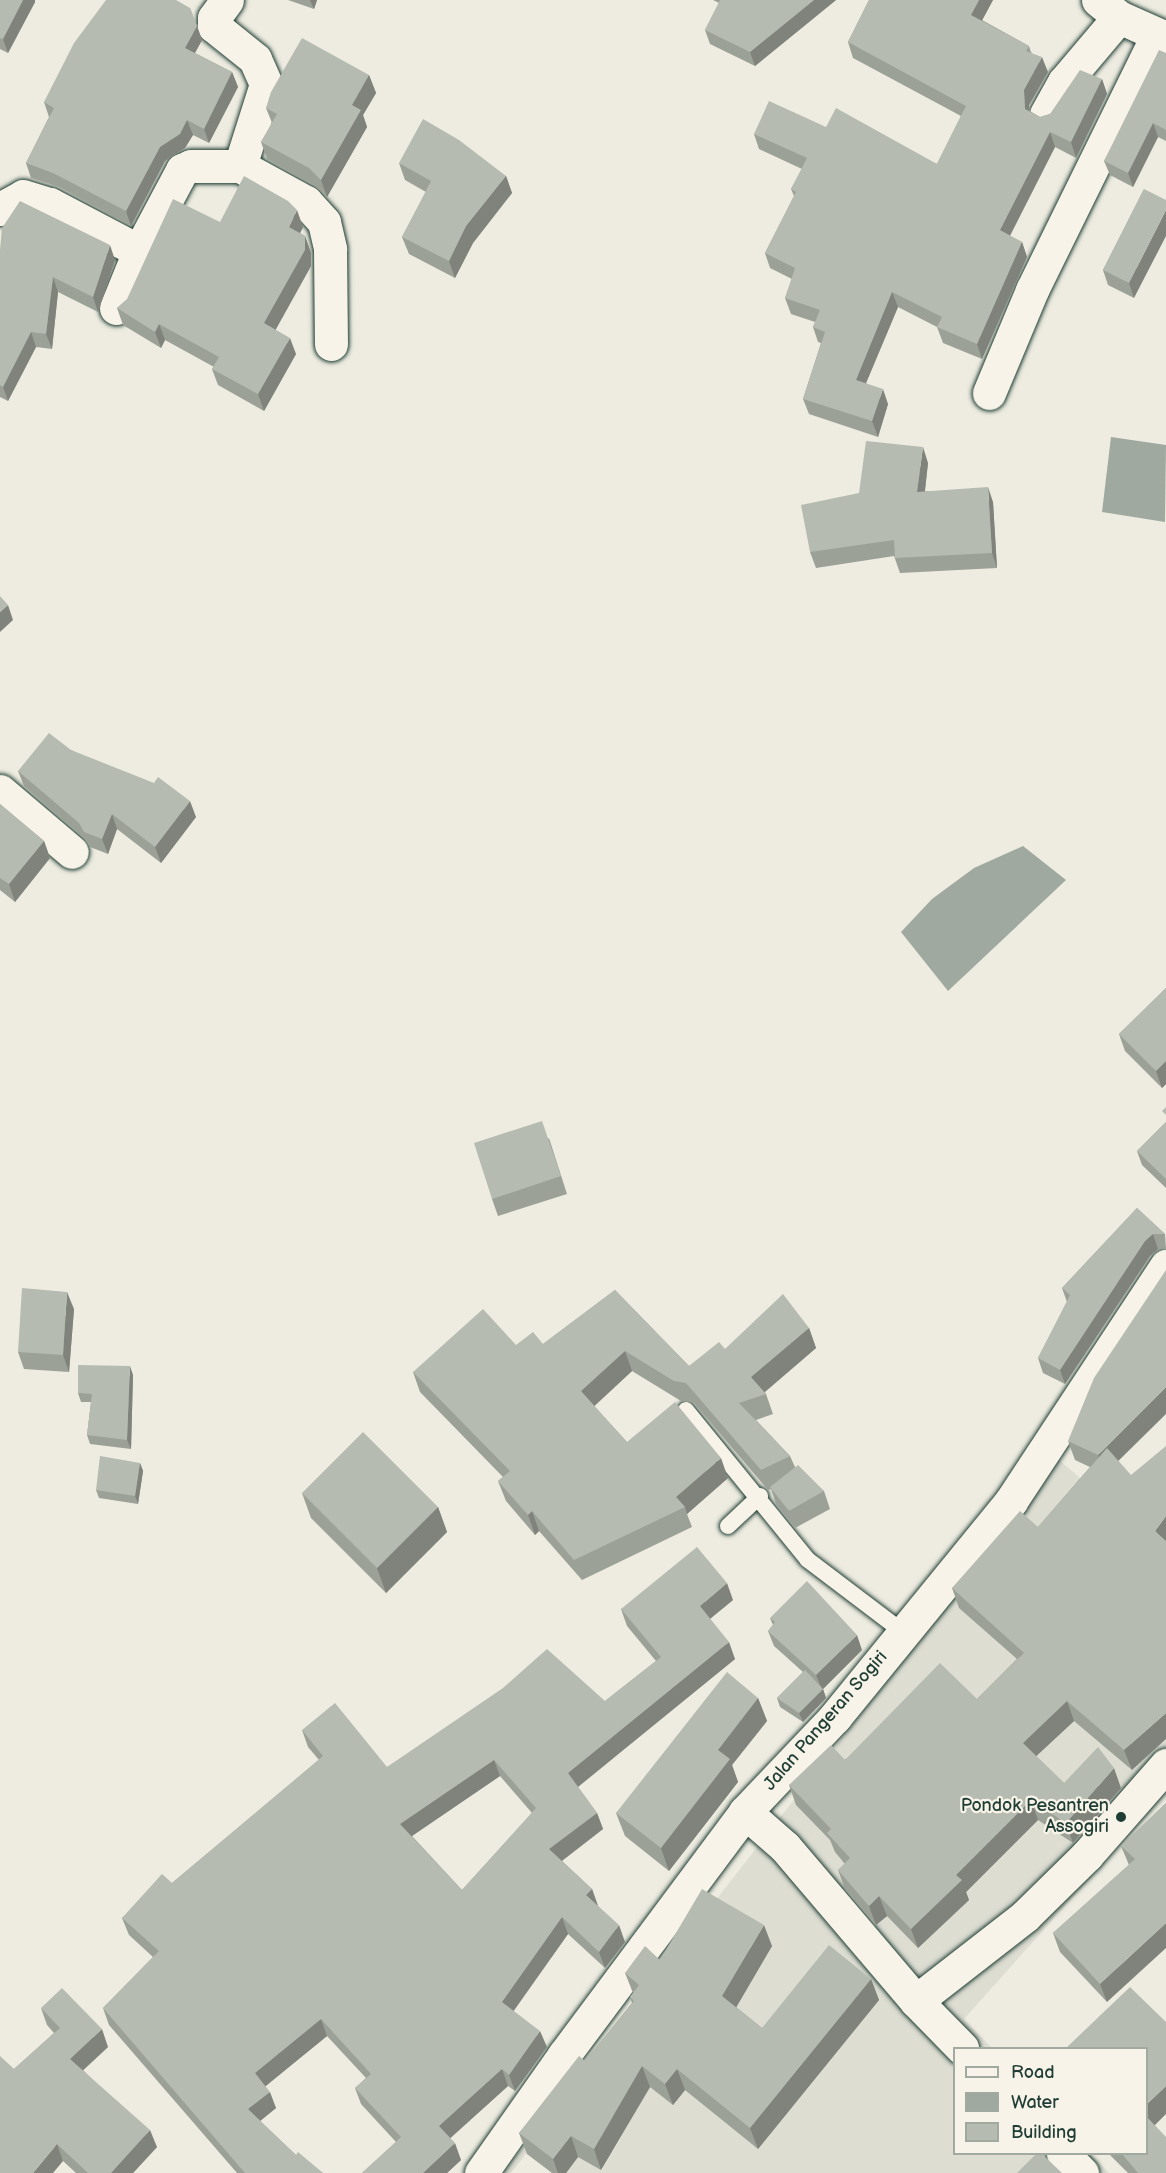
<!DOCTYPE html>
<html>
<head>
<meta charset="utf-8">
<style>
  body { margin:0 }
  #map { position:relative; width:1166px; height:2173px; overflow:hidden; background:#eeece1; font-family:"Balsamiq Sans",sans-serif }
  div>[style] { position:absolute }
  .built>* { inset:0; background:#ddddd2 }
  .water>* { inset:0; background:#9fa99f }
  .roads { filter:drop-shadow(0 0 2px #1f3d34) drop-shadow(0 0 2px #1f3d34) }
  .lane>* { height:16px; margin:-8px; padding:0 8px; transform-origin:8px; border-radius:8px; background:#f7f3e8 }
  .street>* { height:33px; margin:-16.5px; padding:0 16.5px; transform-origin:16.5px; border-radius:16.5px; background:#f7f3e8 }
  .secondary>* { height:33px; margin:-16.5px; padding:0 16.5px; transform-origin:16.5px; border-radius:16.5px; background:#f7f3e8 }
  .wall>* { inset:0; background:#9ca197 }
  .shaded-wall>* { inset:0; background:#7f837b }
  .building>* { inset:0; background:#b5bbb0 }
  .dots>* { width:16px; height:16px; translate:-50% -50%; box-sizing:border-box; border:3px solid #f7f3e8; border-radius:50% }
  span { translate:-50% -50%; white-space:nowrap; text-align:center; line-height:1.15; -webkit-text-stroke:4.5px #f7f3e8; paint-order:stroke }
  .street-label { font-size:18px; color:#1f3d34 }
  .poi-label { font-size:18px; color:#1f3d34 }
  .right { translate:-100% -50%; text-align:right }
  .legend { position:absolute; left:953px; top:2047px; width:195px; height:108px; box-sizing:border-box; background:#f7f3e8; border:2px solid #a1aaa0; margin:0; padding:8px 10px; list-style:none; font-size:18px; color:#1f3d34 }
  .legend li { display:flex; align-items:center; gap:12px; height:30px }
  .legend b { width:30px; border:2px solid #a1aaa0 }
</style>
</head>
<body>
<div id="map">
  <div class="built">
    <div style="clip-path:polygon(evenodd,1059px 1460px,1166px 1551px,1132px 1769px,1166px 1739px,1166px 1793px,964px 2019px,992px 2048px,954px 2048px,954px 2154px,1091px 2154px,1109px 2173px,559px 2173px,529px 2150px,511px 2173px,503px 2173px,1059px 1460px,1105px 1767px,1121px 1788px,1074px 1843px,1048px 1826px,1105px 1767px,1059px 1460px,905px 1833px,938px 1868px,867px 1933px,835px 1899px,905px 1833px,1059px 1460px,878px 2000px,758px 2149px,716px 2115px,878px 2000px,1059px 1460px,630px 2121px,602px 2170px,549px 2140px,630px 2121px)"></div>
  </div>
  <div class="water">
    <div style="clip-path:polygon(1111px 437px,1166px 445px,1165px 522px,1102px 512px)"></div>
    <div style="clip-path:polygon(1023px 846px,1066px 880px,948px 991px,901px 932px,932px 899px,974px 868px)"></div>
  </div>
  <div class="roads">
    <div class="lane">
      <div style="left:686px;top:1410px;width:193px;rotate:50.9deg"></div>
      <div style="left:808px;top:1560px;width:121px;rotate:37.2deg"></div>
      <div style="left:728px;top:1526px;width:44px;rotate:-43.2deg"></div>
    </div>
    <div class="street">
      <div style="left:1046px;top:114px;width:37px;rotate:-61deg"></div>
      <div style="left:1064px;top:82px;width:85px;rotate:-49.8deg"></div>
      <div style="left:240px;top:166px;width:75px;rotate:28.6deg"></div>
      <div style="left:306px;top:202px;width:27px;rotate:48deg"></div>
      <div style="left:324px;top:222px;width:28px;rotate:77deg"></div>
      <div style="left:330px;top:249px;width:95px;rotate:89.4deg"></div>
      <div style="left:0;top:209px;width:26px;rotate:-29deg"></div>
      <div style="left:23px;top:196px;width:28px;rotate:17deg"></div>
      <div style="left:50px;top:204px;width:101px;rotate:27.8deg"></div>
      <div style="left:116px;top:308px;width:61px;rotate:-68deg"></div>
      <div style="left:139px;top:251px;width:92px;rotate:-62deg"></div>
      <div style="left:182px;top:170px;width:10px;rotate:-24deg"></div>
      <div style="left:191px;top:166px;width:49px"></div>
      <div style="left:240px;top:166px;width:86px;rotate:-72.4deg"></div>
      <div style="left:266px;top:84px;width:27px;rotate:-114deg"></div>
      <div style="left:255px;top:59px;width:53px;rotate:-141.2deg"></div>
      <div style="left:214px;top:26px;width:8px;rotate:-90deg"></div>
      <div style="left:214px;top:18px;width:22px;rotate:-54deg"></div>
      <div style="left:989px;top:393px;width:112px;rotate:-67.3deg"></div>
      <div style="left:1032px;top:290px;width:283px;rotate:-63.8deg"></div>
      <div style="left:0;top:791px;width:94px;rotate:40.3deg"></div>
      <div style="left:745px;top:1812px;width:53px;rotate:41.2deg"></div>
      <div style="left:785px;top:1847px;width:202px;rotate:49.6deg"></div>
      <div style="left:916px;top:2001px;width:138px;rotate:-37.9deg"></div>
      <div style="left:1025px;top:1916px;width:87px;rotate:-44.5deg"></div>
      <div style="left:1087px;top:1855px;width:120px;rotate:-48.7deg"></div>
      <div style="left:916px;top:2001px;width:66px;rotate:45.6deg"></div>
      <div style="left:1063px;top:2154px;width:27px;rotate:45deg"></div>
    </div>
    <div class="secondary">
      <div style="left:1098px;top:0;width:27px;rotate:39deg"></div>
      <div style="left:1119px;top:17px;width:51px;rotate:24.1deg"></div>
      <div style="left:481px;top:2173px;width:144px;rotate:-54.9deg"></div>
      <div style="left:564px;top:2055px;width:303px;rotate:-53.3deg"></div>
      <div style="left:745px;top:1812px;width:131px;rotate:-46.5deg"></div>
      <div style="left:835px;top:1717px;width:279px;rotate:-50.8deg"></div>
      <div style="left:1011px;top:1501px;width:282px;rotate:-56.6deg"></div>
    </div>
  </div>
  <div class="wall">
    <div style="clip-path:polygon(0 0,35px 0,35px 2px,8px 53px,0 49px)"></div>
    <div style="clip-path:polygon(288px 0,317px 0,314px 9px)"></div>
    <div style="clip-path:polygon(713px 0,836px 0,755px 66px,710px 44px,705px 30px,719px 3px)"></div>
    <div style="clip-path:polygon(869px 0,993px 0,982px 20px,1029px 46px,1031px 52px,1048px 72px,1029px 105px,1030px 111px,1040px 117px,1050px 114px,1102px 79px,1107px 94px,1076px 158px,1055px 147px,1010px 236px,1022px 242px,1027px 257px,982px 359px,943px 343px,937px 327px,898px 307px,866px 383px,888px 404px,878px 437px,809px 414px,803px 399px,821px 343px,818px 342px,813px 327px,815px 322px,791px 314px,785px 298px,792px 279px,770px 268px,765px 253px,794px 196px,791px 189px,802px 169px,759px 149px,754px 134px,826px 127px,937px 164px,961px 116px,853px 58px,848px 42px)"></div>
    <div style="clip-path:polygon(190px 8px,202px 40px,195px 53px,232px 72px,238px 87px,209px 143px,193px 135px,185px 148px,165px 161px,131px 226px,59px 187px,31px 178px,26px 163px,49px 117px,44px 102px)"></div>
    <div style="clip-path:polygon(1166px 53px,1166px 141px,1158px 137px,1133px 187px,1110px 175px,1104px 161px)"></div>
    <div style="clip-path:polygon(369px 75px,376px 93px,363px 115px,367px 127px,327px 197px,315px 186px,267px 159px,261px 142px,272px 123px,266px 108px)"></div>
    <div style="clip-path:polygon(399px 163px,506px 176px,512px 193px,473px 243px,455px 278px,409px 254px,402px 237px,426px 192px,405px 180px)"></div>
    <div style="clip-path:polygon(1144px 189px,1134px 298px,1108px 285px,1103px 270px)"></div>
    <div style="clip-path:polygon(220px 222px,303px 227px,300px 233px,305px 236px,311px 253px,311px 266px,275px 330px,296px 354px,264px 411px,218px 385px,212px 369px,214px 367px,165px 340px,161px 348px,123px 325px,117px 308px)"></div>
    <div style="clip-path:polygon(0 250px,115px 260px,98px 312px,58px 292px,52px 349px,36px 347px,8px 401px,0 397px)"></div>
    <div style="clip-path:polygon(928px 463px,925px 491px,993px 502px,997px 568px,900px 573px,894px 556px,816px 568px,810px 552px,859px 493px)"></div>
    <div style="clip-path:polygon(71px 750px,196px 817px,161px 863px,117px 829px,108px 854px,90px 847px,84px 838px,24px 786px,18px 771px)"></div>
    <div style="clip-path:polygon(0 804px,44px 841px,50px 858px,15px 902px,0 890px)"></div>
    <div style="clip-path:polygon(1166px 988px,1166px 1084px,1162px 1088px,1125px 1051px,1119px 1034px)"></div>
    <div style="clip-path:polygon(1166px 1122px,1166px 1188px,1142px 1165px,1137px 1151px)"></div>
    <div style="clip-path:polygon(549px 1138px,567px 1194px,498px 1216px,492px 1199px)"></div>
    <div style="clip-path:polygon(1137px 1208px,1165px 1234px,1166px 1249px,1158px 1249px,1150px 1256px,1065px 1384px,1043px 1373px,1038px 1358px,1067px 1302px,1062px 1288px)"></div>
    <div style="clip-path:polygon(615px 1290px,689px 1366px,725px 1349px,809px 1328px,816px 1348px,765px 1392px,766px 1394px,773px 1414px,756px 1420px,790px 1456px,795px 1467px,824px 1491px,830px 1509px,795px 1528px,776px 1504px,771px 1489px,768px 1490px,694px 1403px,681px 1401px,632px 1371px,594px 1406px,627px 1442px,728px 1478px,687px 1514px,692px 1527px,582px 1580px,539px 1531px,535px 1535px,506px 1501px,498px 1481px,503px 1477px,420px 1392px,413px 1372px,516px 1345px,543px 1344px)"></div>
    <div style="clip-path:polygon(74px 1309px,69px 1372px,24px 1369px,18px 1352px)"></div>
    <div style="clip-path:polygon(133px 1375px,131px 1449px,90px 1444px,87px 1435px,91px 1402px,81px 1402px,78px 1393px)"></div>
    <div style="clip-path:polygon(1068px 1441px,1118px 1461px,1132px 1770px,1074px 1721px,1036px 1756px,1064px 1783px,1121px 1788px,1073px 1843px,1038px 1820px,966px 1892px,969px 1900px,918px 1948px,887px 1916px,876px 1925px,845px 1889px,838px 1870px,845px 1864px,835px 1852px,830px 1840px,796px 1805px,789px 1785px,977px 1699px,1017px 1659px,959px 1608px,952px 1588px,1038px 1527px,1090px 1467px,1075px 1460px)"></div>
    <div style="clip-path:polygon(140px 1463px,143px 1471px,138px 1504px,99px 1498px,96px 1490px)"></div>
    <div style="clip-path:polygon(302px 1493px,438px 1507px,447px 1532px,386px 1593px,311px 1518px)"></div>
    <div style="clip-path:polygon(evenodd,733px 1600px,710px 1619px,735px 1659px,578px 1787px,597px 1813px,603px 1829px,562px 1861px,592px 1889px,598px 1906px,625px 1942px,605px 1968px,568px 1934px,513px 2011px,547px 2047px,515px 2091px,508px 2086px,450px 2138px,461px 2160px,447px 2173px,362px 2173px,396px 2142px,361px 2104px,355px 2088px,366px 2078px,327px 2036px,265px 2086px,276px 2108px,260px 2121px,296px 2155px,323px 2173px,237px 2173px,109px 2025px,103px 2008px,153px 1957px,129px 1935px,122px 1918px,172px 1883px,319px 1760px,308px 1747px,302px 1730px,387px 1767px,605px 1701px,656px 1661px,627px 1626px,621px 1609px,733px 1600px,500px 1776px,532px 1813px,462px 1890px,412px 1836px,500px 1776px)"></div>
    <div style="clip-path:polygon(770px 1618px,862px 1650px,823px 1689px,826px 1698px,803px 1722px,780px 1707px,777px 1698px,803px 1672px,774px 1646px,768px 1631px,773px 1625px)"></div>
    <div style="clip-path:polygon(758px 1698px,767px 1721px,732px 1765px,738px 1782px,669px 1871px,625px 1836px,616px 1813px)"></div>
    <div style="clip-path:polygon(1166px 1803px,1107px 2002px,1060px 1952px,1053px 1933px,1129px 1865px,1121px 1846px)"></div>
    <div style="clip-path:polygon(772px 1946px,736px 2007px,762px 2028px,871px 1979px,879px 2000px,758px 2149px,685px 2090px,673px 2105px,650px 2087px,601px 2170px,578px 2157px,566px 2173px,552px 2173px,527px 2154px,519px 2133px,585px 2061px,632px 2003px,630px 1997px,633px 1993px,625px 1973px,660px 1960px)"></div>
    <div style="clip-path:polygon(41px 2008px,108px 2047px,83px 2070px,157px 2147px,133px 2173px,76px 2173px,63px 2161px,14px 2069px,54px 2033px,47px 2025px)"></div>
    <div style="clip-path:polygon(1155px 2125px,1166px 2173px,1128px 2173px,1109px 2154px,1146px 2154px)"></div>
  </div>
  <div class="shaded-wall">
    <div style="clip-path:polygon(23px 0,35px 0,35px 2px,8px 53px,3px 39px)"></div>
    <div style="clip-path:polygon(310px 0,317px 0,314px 9px)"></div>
    <div style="clip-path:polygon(814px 0,836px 0,755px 66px,750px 52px)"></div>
    <div style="clip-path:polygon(979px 0,993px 0,977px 30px,971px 15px)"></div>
    <div style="clip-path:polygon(197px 26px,202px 40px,190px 62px,185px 48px)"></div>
    <div style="clip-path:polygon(1042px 57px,1048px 72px,1029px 105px,1030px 124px,1025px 109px,1024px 90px)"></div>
    <div style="clip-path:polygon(232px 72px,238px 87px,209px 143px,204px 129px)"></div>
    <div style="clip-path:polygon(369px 75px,376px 93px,363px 115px,367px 127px,327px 197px,321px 180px,352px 105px)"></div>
    <div style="clip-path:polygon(1102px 79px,1107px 94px,1076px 158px,1071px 142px)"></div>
    <div style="clip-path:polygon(187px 120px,193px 135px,185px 148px,165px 161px,131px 226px,126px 211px,160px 147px)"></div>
    <div style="clip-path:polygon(1153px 123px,1158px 137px,1133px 187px,1128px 173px)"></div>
    <div style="clip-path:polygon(1050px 132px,1055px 147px,1005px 245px,1000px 230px)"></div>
    <div style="clip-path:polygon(506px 176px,512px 193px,473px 243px,455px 278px,449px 261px,466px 226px)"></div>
    <div style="clip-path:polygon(297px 210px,303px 227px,295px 243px,289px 227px)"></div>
    <div style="clip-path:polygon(1166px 210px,1166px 236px,1134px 298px,1129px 283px)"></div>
    <div style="clip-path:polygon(305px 236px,311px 253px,311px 266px,270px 340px,264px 323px)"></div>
    <div style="clip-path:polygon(1022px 242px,1027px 257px,982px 359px,977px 344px)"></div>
    <div style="clip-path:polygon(110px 245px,115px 260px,98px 312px,93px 297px)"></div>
    <div style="clip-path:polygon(53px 277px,58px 292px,52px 349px,46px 334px)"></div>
    <div style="clip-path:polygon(892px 292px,898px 307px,861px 395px,856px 380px)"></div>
    <div style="clip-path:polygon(159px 324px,165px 340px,161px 348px,155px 332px)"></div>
    <div style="clip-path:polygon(31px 332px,36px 347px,8px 401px,3px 387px)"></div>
    <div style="clip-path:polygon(290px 338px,296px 354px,264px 411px,258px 394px)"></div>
    <div style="clip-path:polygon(883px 389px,888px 404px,878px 437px,872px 421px)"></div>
    <div style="clip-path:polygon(923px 447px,928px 463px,923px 507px,917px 492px)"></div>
    <div style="clip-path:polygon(988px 487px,993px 502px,997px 568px,992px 553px)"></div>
    <div style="clip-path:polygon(8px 605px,13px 620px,0 632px,0 612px)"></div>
    <div style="clip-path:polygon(190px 801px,196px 817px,161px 863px,155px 847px)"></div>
    <div style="clip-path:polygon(112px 814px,117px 829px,108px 854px,102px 839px)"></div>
    <div style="clip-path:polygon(44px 841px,50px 858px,15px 902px,9px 884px)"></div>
    <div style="clip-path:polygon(1166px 1061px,1166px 1084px,1162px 1088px,1156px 1071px)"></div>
    <div style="clip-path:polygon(1153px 1234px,1158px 1249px,1150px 1256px,1065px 1384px,1060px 1370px,1145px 1241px)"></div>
    <div style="clip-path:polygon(67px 1292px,74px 1309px,69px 1372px,63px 1355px)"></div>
    <div style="clip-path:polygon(809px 1328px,816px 1348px,760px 1396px,751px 1377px)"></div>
    <div style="clip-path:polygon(625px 1351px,632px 1371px,588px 1412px,581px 1391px)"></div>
    <div style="clip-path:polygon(130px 1366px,133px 1375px,131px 1449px,127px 1440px)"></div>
    <div style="clip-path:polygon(1166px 1387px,1166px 1414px,1105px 1474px,1098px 1455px)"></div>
    <div style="clip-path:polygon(721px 1458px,728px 1478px,687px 1514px,685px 1507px,676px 1497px)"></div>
    <div style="clip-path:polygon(140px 1463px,143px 1471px,138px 1504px,135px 1496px)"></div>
    <div style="clip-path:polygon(438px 1507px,447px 1532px,386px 1593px,377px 1568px)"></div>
    <div style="clip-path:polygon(532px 1511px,539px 1531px,535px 1535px,528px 1515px)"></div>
    <div style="clip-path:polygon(1166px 1516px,1166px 1545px,1155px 1531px)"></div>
    <div style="clip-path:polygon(727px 1583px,733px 1600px,706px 1622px,700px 1606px)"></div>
    <div style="clip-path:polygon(857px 1635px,862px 1650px,822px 1690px,816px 1675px)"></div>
    <div style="clip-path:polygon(729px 1642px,735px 1659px,574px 1790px,568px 1773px)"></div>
    <div style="clip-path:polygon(823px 1689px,826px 1698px,803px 1722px,799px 1713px)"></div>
    <div style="clip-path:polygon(758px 1698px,767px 1721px,732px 1765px,738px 1782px,669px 1871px,661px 1848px,718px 1750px)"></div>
    <div style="clip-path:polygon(1067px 1701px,1074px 1721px,1030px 1762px,1023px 1743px)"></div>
    <div style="clip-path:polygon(1166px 1713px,1166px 1739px,1132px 1770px,1124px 1750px)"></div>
    <div style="clip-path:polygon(494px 1760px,500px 1776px,406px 1840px,400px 1824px)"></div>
    <div style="clip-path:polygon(1114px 1768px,1121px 1788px,1073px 1843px,1066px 1823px)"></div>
    <div style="clip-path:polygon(1031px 1800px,1038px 1820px,966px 1892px,969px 1900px,918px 1948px,911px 1929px,956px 1875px)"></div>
    <div style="clip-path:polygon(597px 1813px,603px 1829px,555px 1866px,549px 1849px)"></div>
    <div style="clip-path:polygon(592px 1889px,598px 1906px,586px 1895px)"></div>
    <div style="clip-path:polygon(879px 1896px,887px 1916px,876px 1925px,869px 1906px)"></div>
    <div style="clip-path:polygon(562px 1917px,568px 1934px,508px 2019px,502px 2002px)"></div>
    <div style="clip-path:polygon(1166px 1923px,1166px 1948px,1107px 2002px,1100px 1984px)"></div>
    <div style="clip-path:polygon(619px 1925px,625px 1942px,605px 1968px,599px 1952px)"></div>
    <div style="clip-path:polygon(764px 1925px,772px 1946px,730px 2018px,722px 1996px)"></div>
    <div style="clip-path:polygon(871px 1979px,879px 2000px,758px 2149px,750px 2128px)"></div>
    <div style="clip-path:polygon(321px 2019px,327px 2036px,261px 2090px,255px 2073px)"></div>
    <div style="clip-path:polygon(102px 2029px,108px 2047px,77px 2076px,70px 2059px)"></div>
    <div style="clip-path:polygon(540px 2031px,547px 2047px,515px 2091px,509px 2075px)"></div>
    <div style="clip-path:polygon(642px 2066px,650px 2087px,601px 2170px,594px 2149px)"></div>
    <div style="clip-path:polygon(502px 2069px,508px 2086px,445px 2143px,439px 2126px)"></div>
    <div style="clip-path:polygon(677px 2069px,685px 2090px,673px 2105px,665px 2084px)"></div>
    <div style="clip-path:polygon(1166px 2086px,1166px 2114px,1149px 2131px,1146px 2124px,1146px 2105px)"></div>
    <div style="clip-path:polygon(270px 2092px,276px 2108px,254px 2126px,248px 2109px)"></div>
    <div style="clip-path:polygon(150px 2130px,157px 2147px,133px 2173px,111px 2173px)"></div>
    <div style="clip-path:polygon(571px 2136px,578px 2157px,566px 2173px,558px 2173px,553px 2159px)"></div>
    <div style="clip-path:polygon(455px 2143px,461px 2160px,447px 2173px,423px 2173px)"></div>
    <div style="clip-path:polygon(57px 2144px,63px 2161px,53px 2173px,33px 2173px)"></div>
  </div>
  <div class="building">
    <div style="clip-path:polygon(0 0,23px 0,3px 39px,0 38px)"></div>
    <div style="clip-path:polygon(106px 0,176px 0,190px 8px,197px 26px,185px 48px,232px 72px,204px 129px,187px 120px,180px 134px,160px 147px,126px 211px,53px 173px,26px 163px,54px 108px,44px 102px,74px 43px)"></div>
    <div style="clip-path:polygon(720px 0,814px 0,750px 52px,705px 30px)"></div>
    <div style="clip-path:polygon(869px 0,979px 0,971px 15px,1029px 46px,1026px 51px,1042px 57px,1024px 90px,1025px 109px,1040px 117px,1050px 114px,1080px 70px,1102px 79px,1071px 142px,1050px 132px,1000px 230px,1022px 242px,977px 344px,937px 327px,942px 317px,892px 292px,856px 380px,883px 389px,872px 421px,803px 399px,825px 332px,813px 327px,820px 310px,785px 298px,795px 268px,765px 253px,796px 192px,791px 189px,807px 158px,754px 134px,769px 101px,826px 127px,836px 108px,937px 164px,966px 106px,848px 42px)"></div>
    <div style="clip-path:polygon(302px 38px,369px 75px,352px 105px,361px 110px,321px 180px,309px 168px,261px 142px,277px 114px,266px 108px,271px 92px)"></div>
    <div style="clip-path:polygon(1159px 50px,1166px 53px,1166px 130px,1153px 123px,1128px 173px,1104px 161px)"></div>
    <div style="clip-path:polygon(423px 119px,459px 140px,506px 176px,466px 226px,449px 261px,402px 237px,431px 181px,399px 163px)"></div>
    <div style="clip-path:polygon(244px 176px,288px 201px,297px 210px,289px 227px,305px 236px,305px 250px,264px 323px,290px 338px,258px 394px,212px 369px,219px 357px,159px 324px,155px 332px,117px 308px,127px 299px,173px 199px,220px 222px)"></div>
    <div style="clip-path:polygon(1144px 189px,1166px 200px,1166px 210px,1129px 283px,1103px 270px)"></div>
    <div style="clip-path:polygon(20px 201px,110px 245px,93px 297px,53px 277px,46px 334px,31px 332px,3px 387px,0 385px,0 250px,2px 228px)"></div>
    <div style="clip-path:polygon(866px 441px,923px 447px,917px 492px,988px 487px,992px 553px,895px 558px,894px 540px,810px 552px,801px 505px,859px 493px)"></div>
    <div style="clip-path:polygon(0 596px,8px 605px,0 612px)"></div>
    <div style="clip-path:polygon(49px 733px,71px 750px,154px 783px,158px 777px,190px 801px,155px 847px,112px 814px,102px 839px,84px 832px,79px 823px,18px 771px)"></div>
    <div style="clip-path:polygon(0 804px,44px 841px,9px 884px,0 878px)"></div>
    <div style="clip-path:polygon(1166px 988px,1166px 1061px,1156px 1071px,1119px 1034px)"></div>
    <div style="clip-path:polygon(1166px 1107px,1166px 1115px,1162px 1111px)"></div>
    <div style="clip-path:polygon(542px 1121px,561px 1176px,492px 1199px,474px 1143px)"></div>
    <div style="clip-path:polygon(1166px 1122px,1166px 1179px,1137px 1151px)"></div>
    <div style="clip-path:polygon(1137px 1208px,1165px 1234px,1153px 1234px,1145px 1241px,1060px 1370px,1038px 1358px,1070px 1295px,1062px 1288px)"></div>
    <div style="clip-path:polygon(1166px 1270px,1166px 1387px,1098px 1455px,1068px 1441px,1094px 1378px)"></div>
    <div style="clip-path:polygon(22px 1288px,67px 1292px,63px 1355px,18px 1352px)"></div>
    <div style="clip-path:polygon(615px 1290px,689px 1366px,719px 1342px,725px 1349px,783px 1294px,809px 1328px,751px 1377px,766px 1394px,739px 1403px,790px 1456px,761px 1470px,686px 1383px,674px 1381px,625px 1351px,581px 1391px,627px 1442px,675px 1402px,721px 1458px,676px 1497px,685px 1507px,574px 1560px,532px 1511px,528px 1515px,498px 1481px,510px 1471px,413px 1372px,483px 1309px,516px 1345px,533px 1332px,543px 1344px)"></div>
    <div style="clip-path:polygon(78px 1365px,130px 1366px,127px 1440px,87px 1435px,92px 1394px,78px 1393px)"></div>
    <div style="clip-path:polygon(363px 1432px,438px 1507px,377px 1568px,302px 1493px)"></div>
    <div style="clip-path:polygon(1166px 1446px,1166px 1516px,1155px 1531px,1166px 1541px,1166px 1713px,1124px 1750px,1067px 1701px,1023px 1743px,1064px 1783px,1098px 1747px,1114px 1768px,1066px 1823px,1031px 1800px,956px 1875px,962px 1880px,911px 1929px,879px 1896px,869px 1906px,838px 1870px,850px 1858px,827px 1833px,831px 1829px,789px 1785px,831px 1745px,845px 1760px,940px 1663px,977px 1699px,1024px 1653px,952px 1588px,1020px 1511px,1038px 1527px,1107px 1448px,1131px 1475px)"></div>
    <div style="clip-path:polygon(100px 1456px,140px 1463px,135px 1496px,96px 1490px)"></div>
    <div style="clip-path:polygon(798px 1465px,824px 1491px,789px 1511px,770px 1487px)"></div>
    <div style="clip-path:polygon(evenodd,697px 1547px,727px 1583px,700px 1606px,729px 1642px,568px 1773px,597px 1813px,549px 1849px,592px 1889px,586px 1895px,619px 1925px,599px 1952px,562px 1917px,502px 2002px,540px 2031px,509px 2075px,502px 2069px,439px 2126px,455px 2143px,423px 2173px,362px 2173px,401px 2137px,355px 2088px,371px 2074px,321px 2019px,255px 2073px,270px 2092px,248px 2109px,296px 2155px,298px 2152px,323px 2173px,245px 2173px,103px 2008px,159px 1951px,122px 1918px,162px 1874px,172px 1883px,323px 1756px,302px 1730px,335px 1703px,387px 1767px,503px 1688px,547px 1649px,605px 1701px,661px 1657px,621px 1609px,697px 1547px,494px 1760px,536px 1808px,462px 1890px,400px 1824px,494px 1760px)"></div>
    <div style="clip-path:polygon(807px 1581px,857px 1635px,816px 1675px,768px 1631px,775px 1622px,770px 1618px)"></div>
    <div style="clip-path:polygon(805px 1670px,823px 1689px,799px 1713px,777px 1698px)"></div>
    <div style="clip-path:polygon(727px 1672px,758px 1698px,718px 1750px,730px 1759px,661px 1848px,616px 1813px)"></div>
    <div style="clip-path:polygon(1166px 1803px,1166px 1923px,1100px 1984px,1053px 1933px,1135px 1859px,1121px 1846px)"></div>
    <div style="clip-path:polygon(702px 1889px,764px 1925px,722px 1996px,762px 2028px,829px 1945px,871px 1979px,750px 2128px,677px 2069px,665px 2084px,642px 2066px,594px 2149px,571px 2136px,553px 2159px,519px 2133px,579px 2056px,585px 2061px,634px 2001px,630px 1997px,639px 1985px,625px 1973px,645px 1946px,660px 1960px)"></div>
    <div style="clip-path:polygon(1130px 1987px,1166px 2022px,1166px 2086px,1146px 2105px,1146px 2049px,1065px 2049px)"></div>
    <div style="clip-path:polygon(62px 1988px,102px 2029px,70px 2059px,150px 2130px,111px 2173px,88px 2173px,57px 2144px,33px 2173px,0 2173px,0 2056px,14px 2069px,60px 2028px,41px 2008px)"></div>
    <div style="clip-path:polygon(1146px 2116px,1166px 2137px,1166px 2173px,1138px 2173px,1122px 2154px,1146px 2154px)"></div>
    <div style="clip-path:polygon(1036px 2154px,1042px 2154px,1062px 2173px,1017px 2173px)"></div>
  </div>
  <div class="dots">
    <div style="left:1121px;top:1817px;background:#1f3d34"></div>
  </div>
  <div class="street-label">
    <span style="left:826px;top:1721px;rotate:-49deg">Jalan Pangeran Sogiri</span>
  </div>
  <div class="poi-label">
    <span class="right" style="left:1109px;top:1817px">Pondok Pesantren<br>Assogiri</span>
  </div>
  <ul class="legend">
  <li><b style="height:8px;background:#f7f3e8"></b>Road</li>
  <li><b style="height:16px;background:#9fa99f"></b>Water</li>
  <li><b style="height:16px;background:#b5bbb0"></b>Building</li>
  </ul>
</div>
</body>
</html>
